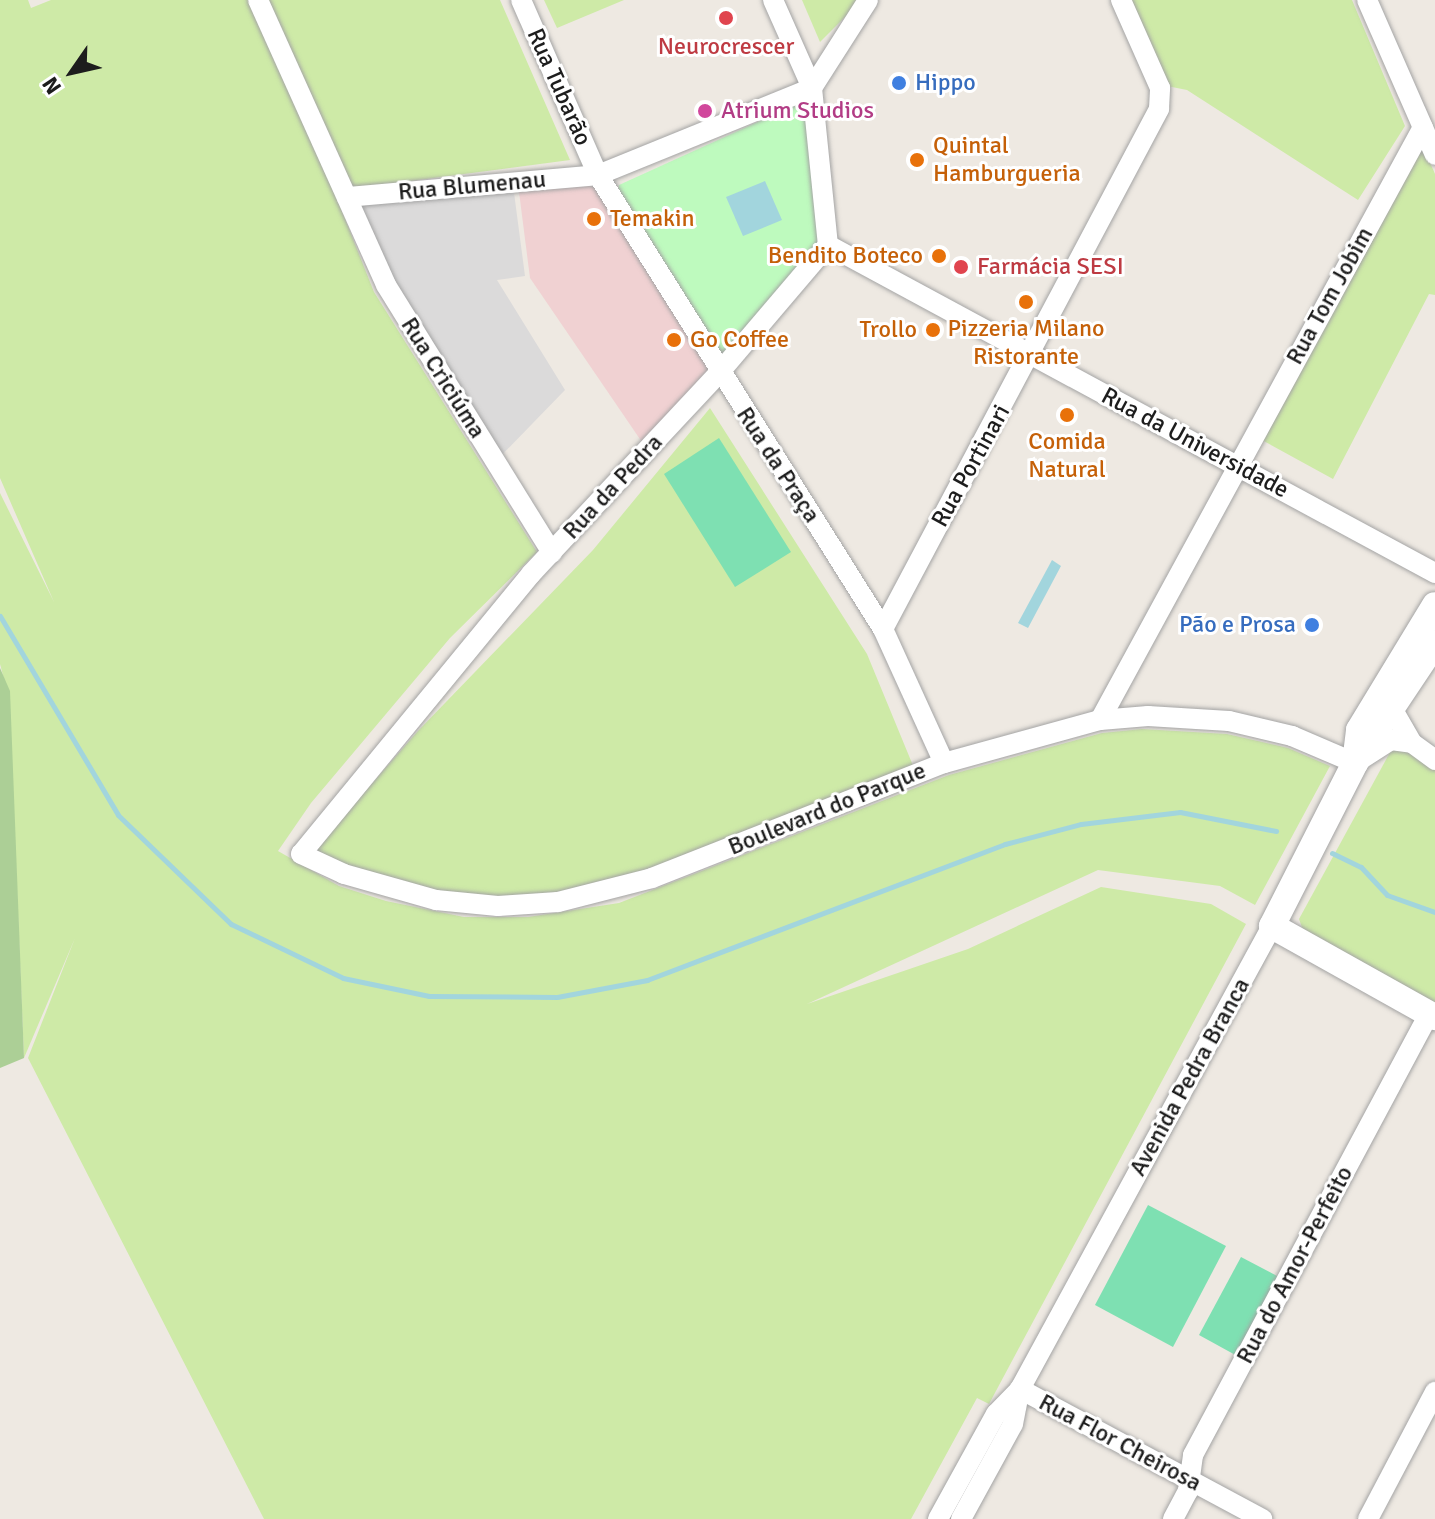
<!DOCTYPE html>
<html>
<head>
<meta charset="utf-8">
<style>
  body { margin:0 }
  #map { position:relative; width:1435px; height:1519px; overflow:hidden; background:#eee9e2; font-family:Signika,sans-serif }
  div>[style] { position:absolute }
  .residential>* { inset:0; background:#dbdada }
  .commercial>* { inset:0; background:#f0d1d2 }
  .grass>* { inset:0; background:#ceeaa7 }
  .forest>* { inset:0; background:#accf96 }
  .park>* { inset:0; background:#befabe }
  .pitch>* { inset:0; background:#7ee0b2 }
  .water>* { inset:0; background:#a2d5dd }
  .stream>* { height:5px; margin:-2.5px; padding:0 2.5px; transform-origin:2.5px; border-radius:2.5px; background:#a2d5dd }
  .roads { filter:drop-shadow(0 0 2px #a4a4a4) drop-shadow(0 0 2px #a4a4a4) }
  .minor>* { height:20px; margin:-10px; padding:0 10px; transform-origin:10px; border-radius:10px; background:#fff }
  .tertiary>* { height:26px; margin:-13px; padding:0 13px; transform-origin:13px; border-radius:13px; background:#fff }
  .dots>* { width:22px; height:22px; translate:-50% -50%; box-sizing:border-box; border:4px solid #fff; border-radius:50% }
  span { translate:-50% -50%; white-space:nowrap; text-align:center; line-height:1.15; -webkit-text-stroke:6px #fff; paint-order:stroke }
  .health-label { font-size:24px; color:#be3a42 }
  .left { translate:0 -50%; text-align:left }
  .shop-label { font-size:24px; color:#366cbe }
  .right { translate:-100% -50%; text-align:right }
  .street-label { font-size:24px; color:#1d1d1d }
  .hotel-label { font-size:24px; color:#b23c85 }
  .food-label { font-size:24px; color:#c56008 }
  .north { position:absolute; left:32px; top:32px; width:80px; height:80px; -webkit-text-stroke:6px #fff; paint-order:stroke; rotate:236deg; font-size:22px; font-weight:700; line-height:32px; text-align:center; color:#1d1d1d }
  .north::after { content:''; display:block; margin:auto; width:28px; height:36px; background:#1d1d1d; clip-path:polygon(50% 0,100% 100%,50% 72%,0 100%) }
</style>
</head>
<body>
<div id="map">
  <div class="residential">
    <div style="clip-path:polygon(513px 185px,525px 276px,497px 280px,565px 390px,497px 460px,397px 299px,351px 199px)"></div>
  </div>
  <div class="commercial">
    <div style="clip-path:polygon(596px 178px,716px 372px,646px 448px,530px 278px,518px 184px)"></div>
  </div>
  <div class="grass">
    <div style="clip-path:polygon(0 0,28px 0,31px 8px,51px 0,500px 0,570px 160px,334px 191px,374px 292px,537px 552px,450px 638px,311px 803px,278px 851px,339px 886px,386px 901px,464px 917px,528px 917px,619px 903px,949px 775px,1102px 733px,1142px 729px,1227px 734px,1288px 748px,1330px 766px,1255px 905px,1220px 886px,1098px 870px,807px 1004px,968px 949px,1101px 887px,1211px 904px,1246px 924px,989px 1404px,977px 1398px,911px 1519px,264px 1519px,28px 1058px,75px 938px,24px 1058px,9px 698px,0 664px,0 493px,54px 602px,0 478px)"></div>
    <div style="clip-path:polygon(544px 0,624px 0,557px 28px)"></div>
    <div style="clip-path:polygon(802px 0,862px 0,820px 42px)"></div>
    <div style="clip-path:polygon(1123px 0,1352px 0,1405px 126px,1358px 200px,1187px 90px,1162px 85px)"></div>
    <div style="clip-path:polygon(1422px 144px,1435px 174px,1435px 295px,1429px 294px,1333px 479px,1260px 439px)"></div>
    <div style="clip-path:polygon(710px 408px,867px 654px,914px 768px,650px 872px,583px 892px,498px 900px,391px 883px,312px 852px,417px 732px,593px 550px)"></div>
    <div style="clip-path:polygon(1404px 743px,1435px 766px,1435px 1008px,1305px 936px,1299px 919px,1394px 745px)"></div>
  </div>
  <div class="forest">
    <div style="clip-path:polygon(0 668px,10px 691px,24px 1058px,0 1068px)"></div>
  </div>
  <div class="park">
    <div style="clip-path:polygon(797px 104px,806px 105px,819px 242px,722px 362px,617px 195px,619px 185px)"></div>
  </div>
  <div class="pitch">
    <div style="clip-path:polygon(719px 438px,791px 552px,735px 587px,664px 474px)"></div>
    <div style="clip-path:polygon(1148px 1205px,1226px 1246px,1173px 1347px,1095px 1305px)"></div>
    <div style="clip-path:polygon(1241px 1257px,1281px 1278px,1239px 1357px,1199px 1335px)"></div>
  </div>
  <div class="water">
    <div style="clip-path:polygon(765px 181px,782px 220px,743px 236px,726px 197px)"></div>
    <div style="clip-path:polygon(1052px 560px,1061px 566px,1028px 628px,1018px 623px)"></div>
  </div>
  <div class="stream">
    <div style="left:0;top:616px;width:231px;rotate:59.3deg"></div>
    <div style="left:118px;top:815px;width:157px;rotate:44deg"></div>
    <div style="left:231px;top:924px;width:124px;rotate:25.7deg"></div>
    <div style="left:343px;top:978px;width:88px;rotate:11.8deg"></div>
    <div style="left:429px;top:996px;width:128px;rotate:0.4deg"></div>
    <div style="left:557px;top:997px;width:92px;rotate:-10.7deg"></div>
    <div style="left:647px;top:980px;width:383px;rotate:-20.8deg"></div>
    <div style="left:1005px;top:844px;width:79px;rotate:-14.7deg"></div>
    <div style="left:1081px;top:824px;width:100px;rotate:-6.9deg"></div>
    <div style="left:1180px;top:812px;width:98px;rotate:11.2deg"></div>
    <div style="left:1332px;top:853px;width:32px;rotate:26deg"></div>
    <div style="left:1361px;top:867px;width:38px;rotate:47deg"></div>
    <div style="left:1387px;top:895px;width:51px;rotate:19.5deg"></div>
  </div>
  <div class="roads">
    <div class="minor">
      <div style="left:258px;top:0;width:312px;rotate:65.8deg"></div>
      <div style="left:386px;top:285px;width:315px;rotate:58.2deg"></div>
      <div style="left:521px;top:0;width:191px;rotate:66.3deg"></div>
      <div style="left:598px;top:175px;width:536px;rotate:57.88deg"></div>
      <div style="left:883px;top:629px;width:147px;rotate:65.5deg"></div>
      <div style="left:773px;top:0;width:96px;rotate:66.1deg"></div>
      <div style="left:812px;top:88px;width:158px;rotate:84.2deg"></div>
      <div style="left:828px;top:245px;width:168px;rotate:130.4deg"></div>
      <div style="left:719px;top:373px;width:275px;rotate:133.1deg"></div>
      <div style="left:531px;top:574px;width:362px;rotate:129.4deg"></div>
      <div style="left:301px;top:854px;width:47px;rotate:24.9deg"></div>
      <div style="left:344px;top:874px;width:96px;rotate:15.8deg"></div>
      <div style="left:436px;top:900px;width:62px;rotate:5.5deg"></div>
      <div style="left:498px;top:906px;width:60px;rotate:-3.8deg"></div>
      <div style="left:558px;top:902px;width:97px;rotate:-14.3deg"></div>
      <div style="left:652px;top:878px;width:314px;rotate:-21.5deg"></div>
      <div style="left:944px;top:763px;width:162px;rotate:-15.4deg"></div>
      <div style="left:1100px;top:720px;width:48px;rotate:-4.8deg"></div>
      <div style="left:1148px;top:716px;width:81px;rotate:3.5deg"></div>
      <div style="left:1229px;top:721px;width:65px;rotate:13.4deg"></div>
      <div style="left:1292px;top:736px;width:69px;rotate:23.2deg"></div>
      <div style="left:1355px;top:763px;width:43px;rotate:-32.6deg"></div>
      <div style="left:1391px;top:740px;width:21px;rotate:8deg"></div>
      <div style="left:1367px;top:0;width:169px;rotate:66.3deg"></div>
      <div style="left:812px;top:88px;width:104px;rotate:-57.5deg"></div>
      <div style="left:347px;top:197px;width:252px;rotate:-5deg"></div>
      <div style="left:598px;top:175px;width:231px;rotate:-22.1deg"></div>
      <div style="left:828px;top:245px;width:690px;rotate:28.39deg"></div>
      <div style="left:883px;top:629px;width:589px;rotate:-62.04deg"></div>
      <div style="left:1159px;top:109px;width:21px;rotate:-87deg"></div>
      <div style="left:1160px;top:88px;width:96px;rotate:-113.9deg"></div>
      <div style="left:1393px;top:710px;width:38px;rotate:60deg"></div>
      <div style="left:1412px;top:743px;width:29px;rotate:36deg"></div>
      <div style="left:1100px;top:720px;width:675px;rotate:-61.42deg"></div>
      <div style="left:1020px;top:1389px;width:275px;rotate:28.2deg"></div>
      <div style="left:938px;top:1519px;width:120px;rotate:-61.1deg"></div>
      <div style="left:996px;top:1414px;width:35px;rotate:-46deg"></div>
      <div style="left:1020px;top:1389px;width:527px;rotate:-61.44deg"></div>
      <div style="left:961px;top:1519px;width:108px;rotate:-61.3deg"></div>
      <div style="left:1013px;top:1424px;width:36px;rotate:-79deg"></div>
      <div style="left:1173px;top:1519px;width:32px;rotate:-62deg"></div>
      <div style="left:1188px;top:1491px;width:36px;rotate:-82deg"></div>
      <div style="left:1193px;top:1455px;width:500px;rotate:-61.85deg"></div>
      <div style="left:1368px;top:1519px;width:144px;rotate:-62.2deg"></div>
    </div>
    <div class="tertiary">
      <div style="left:1435px;top:643px;width:144px;rotate:123.7deg"></div>
      <div style="left:1355px;top:763px;width:183px;rotate:117deg"></div>
      <div style="left:1272px;top:926px;width:187px;rotate:29.2deg"></div>
      <div style="left:1355px;top:763px;width:33px;rotate:-83deg"></div>
      <div style="left:1359px;top:730px;width:146px;rotate:-58.7deg"></div>
    </div>
  </div>
  <div class="dots">
    <div style="left:726px;top:18px;background:#e0444e"></div>
    <div style="left:899px;top:83px;background:#3f7fe0"></div>
    <div style="left:705px;top:111px;background:#d1479c"></div>
    <div style="left:917px;top:160px;background:#e8710a"></div>
    <div style="left:594px;top:219px;background:#e8710a"></div>
    <div style="left:939px;top:256px;background:#e8710a"></div>
    <div style="left:961px;top:267px;background:#e0444e"></div>
    <div style="left:1026px;top:302px;background:#e8710a"></div>
    <div style="left:933px;top:330px;background:#e8710a"></div>
    <div style="left:674px;top:340px;background:#e8710a"></div>
    <div style="left:1067px;top:415px;background:#e8710a"></div>
    <div style="left:1312px;top:625px;background:#3f7fe0"></div>
  </div>
  <div class="health-label">
    <span style="left:726px;top:47px">Neurocrescer</span>
    <span class="left" style="left:977px;top:267px">Farmácia SESI</span>
  </div>
  <div class="shop-label">
    <span class="left" style="left:915px;top:83px">Hippo</span>
    <span class="right" style="left:1296px;top:625px">Pão e Prosa</span>
  </div>
  <div class="street-label">
    <span style="left:559px;top:87px;rotate:66deg">Rua Tubarão</span>
    <span style="left:472px;top:186px;rotate:-5deg">Rua Blumenau</span>
    <span style="left:1330px;top:296px;rotate:-61deg">Rua Tom Jobim</span>
    <span style="left:443px;top:378px;rotate:58deg">Rua Criciúma</span>
    <span style="left:1195px;top:443px;rotate:28deg">Rua da Universidade</span>
    <span style="left:778px;top:465px;rotate:57deg">Rua da Praça</span>
    <span style="left:971px;top:466px;rotate:-61deg">Rua Portinari</span>
    <span style="left:613px;top:487px;rotate:-47deg">Rua da Pedra</span>
    <span style="left:827px;top:809px;rotate:-22deg">Boulevard do Parque</span>
    <span style="left:1190px;top:1077px;rotate:-61deg">Avenida Pedra Branca</span>
    <span style="left:1295px;top:1265px;rotate:-62deg">Rua do Amor-Perfeito</span>
    <span style="left:1120px;top:1443px;rotate:28deg">Rua Flor Cheirosa</span>
  </div>
  <div class="hotel-label">
    <span class="left" style="left:721px;top:111px">Atrium Studios</span>
  </div>
  <div class="food-label">
    <span class="left" style="left:933px;top:160px">Quintal<br>Hamburgueria</span>
    <span class="left" style="left:610px;top:219px">Temakin</span>
    <span class="right" style="left:923px;top:256px">Bendito Boteco</span>
    <span style="left:1026px;top:343px">Pizzeria Milano<br>Ristorante</span>
    <span class="right" style="left:917px;top:330px">Trollo</span>
    <span class="left" style="left:690px;top:340px">Go Coffee</span>
    <span style="left:1067px;top:456px">Comida<br>Natural</span>
  </div>
  <div class="north">N</div>
</div>
</body>
</html>
